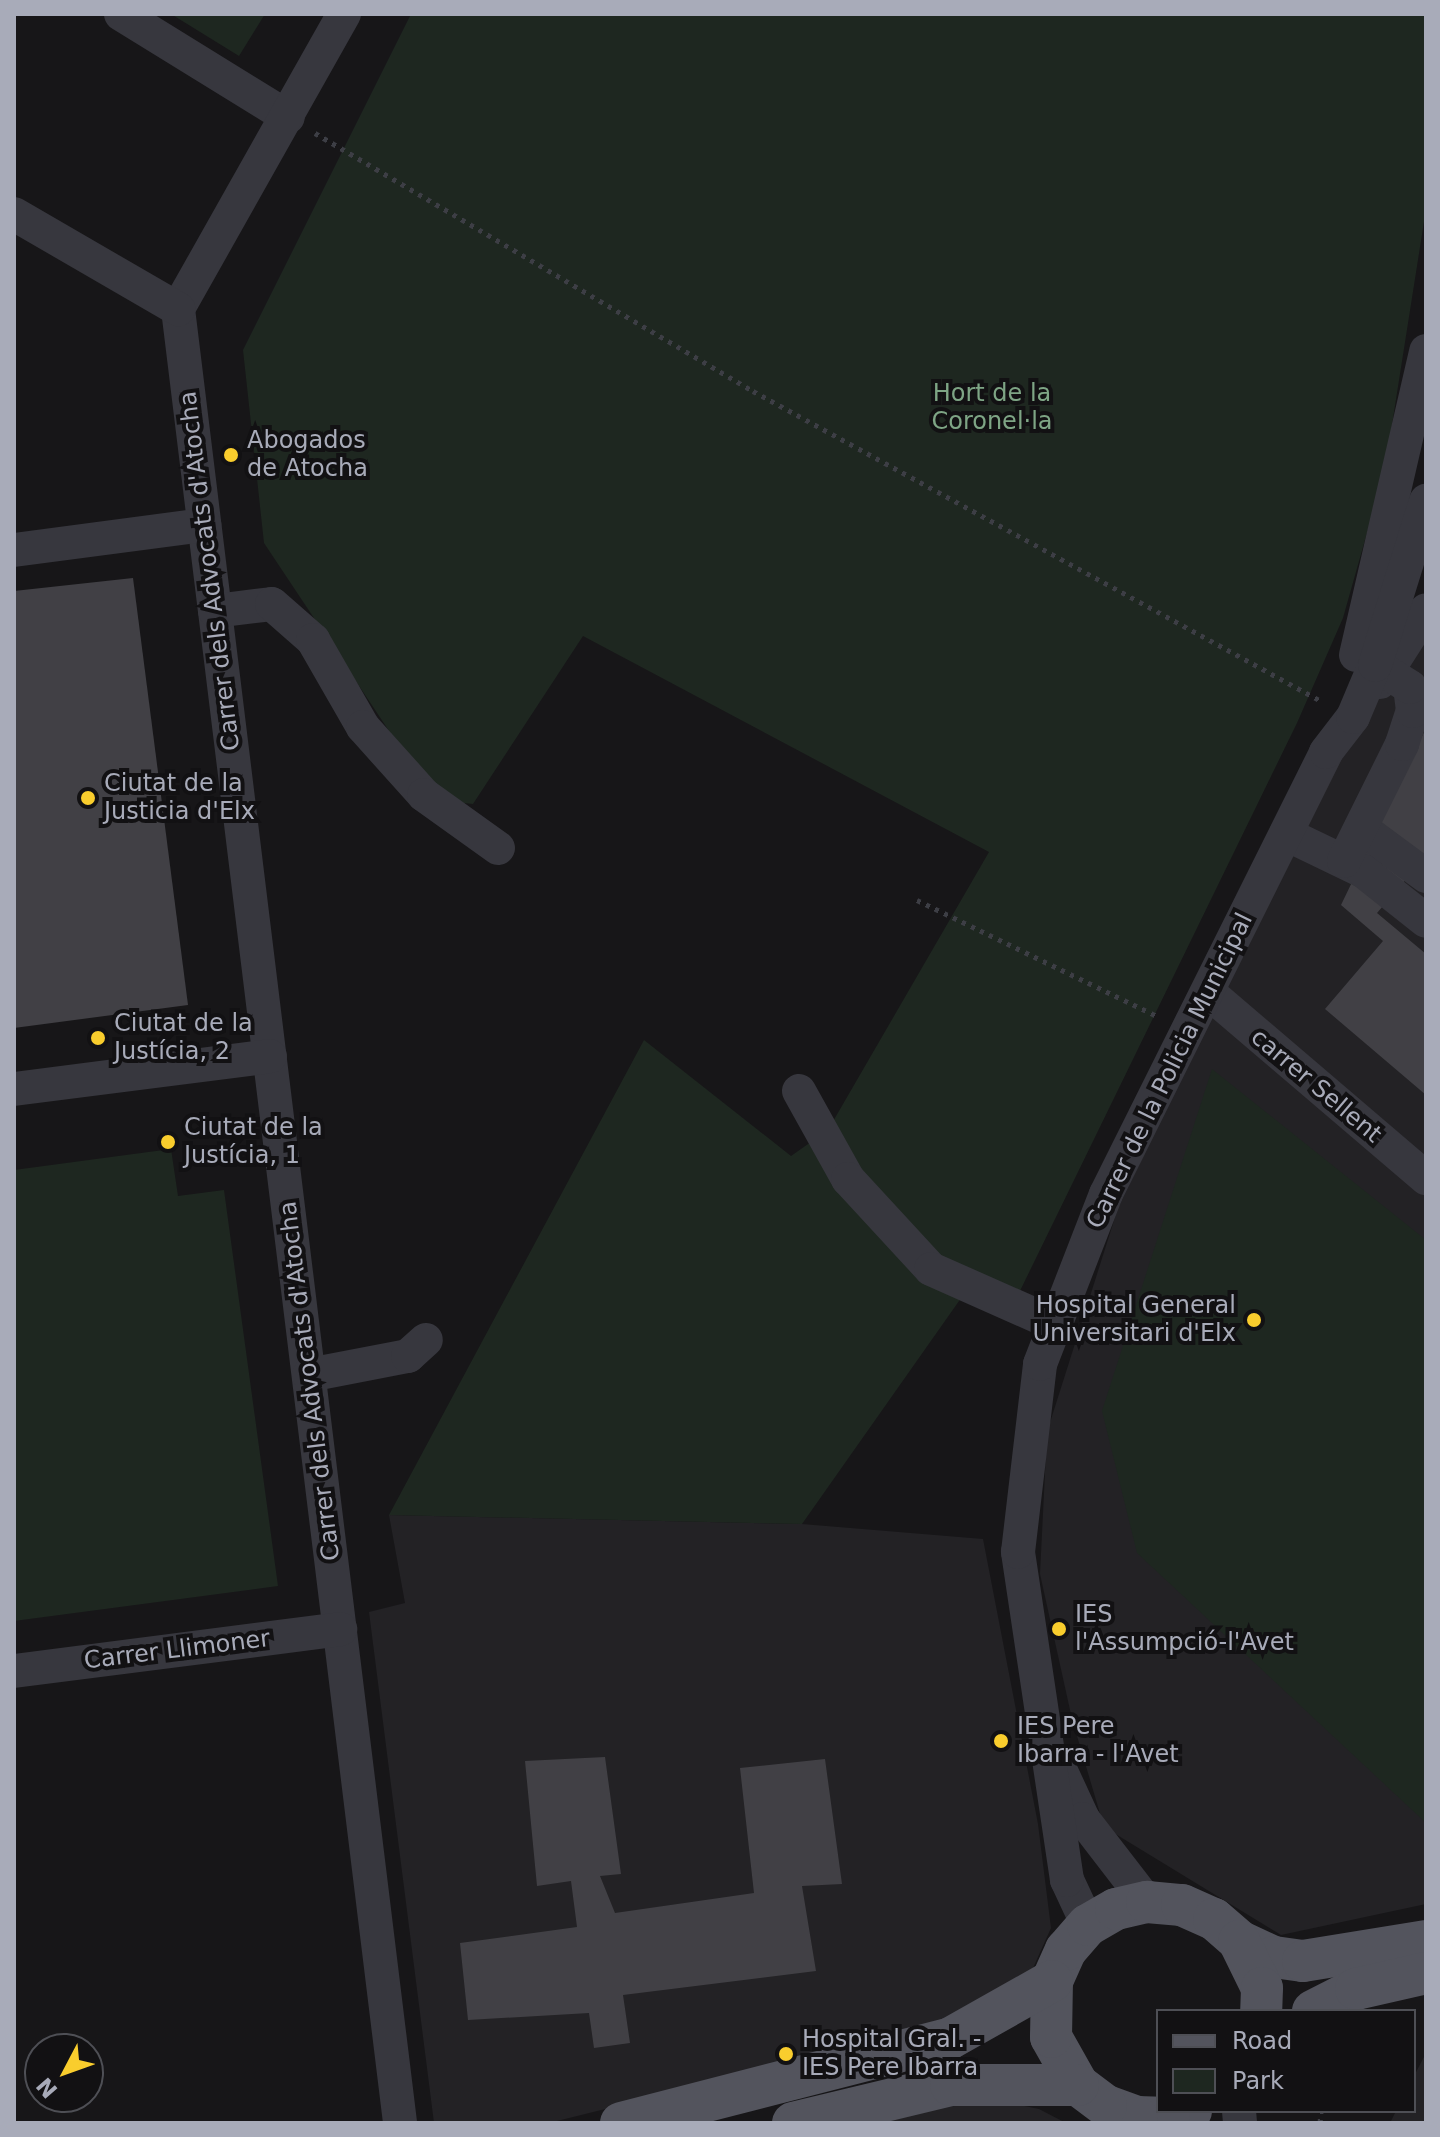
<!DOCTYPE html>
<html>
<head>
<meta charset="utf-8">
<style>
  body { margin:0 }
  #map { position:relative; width:1440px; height:2137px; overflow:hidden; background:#171618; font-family:"DejaVu Sans",sans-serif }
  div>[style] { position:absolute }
  .built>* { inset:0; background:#232225 }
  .green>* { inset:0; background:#1e2720 }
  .building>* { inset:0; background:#414045 }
  .path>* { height:5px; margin-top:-2.5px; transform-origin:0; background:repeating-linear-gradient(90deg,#3d3e45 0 4px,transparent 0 10px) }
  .minor>* { height:34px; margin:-17px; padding:0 17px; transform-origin:17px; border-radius:17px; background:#37373e }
  .major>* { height:42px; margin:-21px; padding:0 21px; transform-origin:21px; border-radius:21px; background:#53545d }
  .dots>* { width:22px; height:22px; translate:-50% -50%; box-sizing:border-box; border:4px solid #121113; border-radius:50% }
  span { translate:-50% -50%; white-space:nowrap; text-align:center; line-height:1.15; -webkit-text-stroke:8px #121113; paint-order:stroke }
  .park-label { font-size:24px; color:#7ea585 }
  .poi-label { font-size:24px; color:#a8abb9 }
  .left { translate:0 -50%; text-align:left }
  .right { translate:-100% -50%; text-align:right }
  .street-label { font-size:24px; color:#a8abb9 }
  .frame { position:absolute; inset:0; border:16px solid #a8abb9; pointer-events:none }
  .legend { position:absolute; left:1156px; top:2009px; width:260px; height:104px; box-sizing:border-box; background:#121113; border:2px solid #4e4f55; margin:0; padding:10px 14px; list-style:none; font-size:24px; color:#a8abb9 }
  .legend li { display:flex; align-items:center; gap:16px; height:40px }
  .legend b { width:40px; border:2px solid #4e4f55 }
  .north { position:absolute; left:24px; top:2033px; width:80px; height:80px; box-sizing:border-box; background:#121113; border:2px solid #4e4f55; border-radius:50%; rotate:229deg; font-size:22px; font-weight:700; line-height:32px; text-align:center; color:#a8abb9 }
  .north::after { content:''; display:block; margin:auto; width:28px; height:36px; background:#f9cd2d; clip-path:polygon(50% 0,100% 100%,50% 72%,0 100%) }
</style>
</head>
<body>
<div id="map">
  <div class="built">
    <div style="clip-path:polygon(1426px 597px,1426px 1904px,1281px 1935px,1104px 1827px,1072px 1719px,1040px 1574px,1047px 1432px,1118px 1208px,1394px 638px)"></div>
    <div style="clip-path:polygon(389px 1515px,802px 1524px,983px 1539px,1038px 1824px,1051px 1928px,1025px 1986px,939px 2026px,549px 2123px,434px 2123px,369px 1612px,405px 1603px)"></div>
    <div style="clip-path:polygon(1426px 2053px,1426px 2123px,1390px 2123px,1396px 2111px,1414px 2111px,1414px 2076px)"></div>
    <div style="clip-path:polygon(961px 2093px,1039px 2109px,1066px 2123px,857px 2123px)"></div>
  </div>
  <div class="green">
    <div style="clip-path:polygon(171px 14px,265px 14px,239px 56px)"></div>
    <div style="clip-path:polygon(411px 14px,1426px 14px,1426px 209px,1385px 469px,1343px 618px,1297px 723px,1018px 1295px,971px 1284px,802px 1524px,389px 1515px,644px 1040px,791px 1156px,828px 1130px,989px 852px,583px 636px,473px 804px,435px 800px,264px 543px,243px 350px)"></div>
    <div style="clip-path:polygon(1212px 1069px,1426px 1240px,1426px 1823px,1137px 1553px,1102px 1411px)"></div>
    <div style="clip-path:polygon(171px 1149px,178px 1196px,224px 1190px,278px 1586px,14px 1621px,14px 1170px)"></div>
  </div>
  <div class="building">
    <div style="clip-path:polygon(133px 578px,188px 1005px,14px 1028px,14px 591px)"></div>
    <div style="clip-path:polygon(1426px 728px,1426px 856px,1377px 913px,1426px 954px,1426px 1095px,1325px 1009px,1383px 941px,1341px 905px)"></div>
    <div style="clip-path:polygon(605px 1757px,621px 1874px,600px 1876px,615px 1913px,754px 1893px,740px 1768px,825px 1759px,842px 1884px,802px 1886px,816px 1971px,623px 1995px,630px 2043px,594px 2048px,589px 2013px,468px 2020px,460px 1943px,577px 1927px,571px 1881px,537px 1886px,525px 1761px)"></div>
  </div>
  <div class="path">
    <div style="left:315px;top:133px;width:508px;rotate:30.5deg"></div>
    <div style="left:753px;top:391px;width:649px;rotate:28.62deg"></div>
    <div style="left:917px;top:900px;width:267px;rotate:25.8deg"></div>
    <div style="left:1320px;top:2123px;width:12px;rotate:-85deg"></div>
  </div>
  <div class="minor">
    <div style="left:121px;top:14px;width:196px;rotate:31.7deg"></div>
    <div style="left:344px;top:14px;width:338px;rotate:119.4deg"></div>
    <div style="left:178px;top:309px;width:1828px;rotate:83.02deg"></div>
    <div style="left:14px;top:214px;width:190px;rotate:30.1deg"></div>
    <div style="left:14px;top:550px;width:192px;rotate:-7.5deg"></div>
    <div style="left:215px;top:611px;width:57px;rotate:-7deg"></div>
    <div style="left:272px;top:604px;width:55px;rotate:41.3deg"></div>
    <div style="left:313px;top:640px;width:100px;rotate:60.1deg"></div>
    <div style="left:363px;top:727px;width:91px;rotate:48.1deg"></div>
    <div style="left:424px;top:795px;width:91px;rotate:35.6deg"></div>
    <div style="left:1356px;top:655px;width:312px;rotate:-77deg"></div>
    <div style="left:1380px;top:682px;width:85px;rotate:-57.4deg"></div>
    <div style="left:1361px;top:828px;width:81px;rotate:36.4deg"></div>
    <div style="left:1286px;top:834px;width:85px;rotate:25.7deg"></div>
    <div style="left:1363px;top:871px;width:80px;rotate:38.4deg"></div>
    <div style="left:1344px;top:861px;width:131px;rotate:-63.6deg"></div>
    <div style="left:1402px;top:744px;width:35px;rotate:-72deg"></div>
    <div style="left:1413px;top:711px;width:24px;rotate:-97deg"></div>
    <div style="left:1410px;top:687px;width:41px;rotate:-147.8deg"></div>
    <div style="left:1208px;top:992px;width:287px;rotate:40.5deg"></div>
    <div style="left:14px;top:1089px;width:258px;rotate:-7.3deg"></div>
    <div style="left:799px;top:1091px;width:101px;rotate:60.9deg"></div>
    <div style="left:848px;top:1179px;width:122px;rotate:47.3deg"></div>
    <div style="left:931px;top:1269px;width:136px;rotate:23.9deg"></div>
    <div style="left:309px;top:1375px;width:101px;rotate:-10.9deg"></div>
    <div style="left:408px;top:1356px;width:24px;rotate:-42deg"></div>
    <div style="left:14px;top:1671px;width:329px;rotate:-7.3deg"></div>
    <div style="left:1060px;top:1769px;width:55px;rotate:65.3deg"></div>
    <div style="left:1083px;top:1819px;width:105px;rotate:52.4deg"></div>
    <div style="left:1088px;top:1925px;width:50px;rotate:-115deg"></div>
    <div style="left:1067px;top:1880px;width:332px;rotate:-98.5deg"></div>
    <div style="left:1018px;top:1552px;width:189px;rotate:-83.3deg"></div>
    <div style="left:1040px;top:1364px;width:182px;rotate:-68.8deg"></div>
    <div style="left:1106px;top:1194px;width:494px;rotate:-63.5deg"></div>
    <div style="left:1326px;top:752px;width:44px;rotate:-52.4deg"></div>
    <div style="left:1353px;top:717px;width:56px;rotate:-67.1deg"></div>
    <div style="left:1375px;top:665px;width:172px;rotate:-72.7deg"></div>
    <div style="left:1239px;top:2111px;width:12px;rotate:85deg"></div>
  </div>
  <div class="major">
    <div style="left:1239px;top:1941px;width:38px;rotate:25deg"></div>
    <div style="left:1274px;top:1957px;width:29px;rotate:8deg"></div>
    <div style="left:1303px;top:1961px;width:125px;rotate:-9.2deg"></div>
    <div style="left:1313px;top:2011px;width:48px;rotate:-27.1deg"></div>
    <div style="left:1356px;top:1989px;width:72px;rotate:-12.9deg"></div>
    <div style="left:1191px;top:2111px;width:23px;rotate:162deg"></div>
    <div style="left:1169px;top:2118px;width:32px;rotate:-178deg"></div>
    <div style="left:1137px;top:2117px;width:33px;rotate:-160deg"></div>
    <div style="left:1106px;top:2106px;width:35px;rotate:-143deg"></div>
    <div style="left:1078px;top:2085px;width:55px;rotate:-119.4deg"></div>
    <div style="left:1051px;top:2037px;width:56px;rotate:-89deg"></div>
    <div style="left:1052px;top:1981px;width:34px;rotate:-66deg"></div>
    <div style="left:1066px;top:1950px;width:33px;rotate:-49deg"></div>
    <div style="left:1088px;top:1925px;width:32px;rotate:-30deg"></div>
    <div style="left:1116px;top:1909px;width:32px;rotate:-13deg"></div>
    <div style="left:1147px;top:1902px;width:35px;rotate:5deg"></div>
    <div style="left:1182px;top:1905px;width:35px;rotate:24deg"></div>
    <div style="left:1214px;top:1919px;width:33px;rotate:41deg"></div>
    <div style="left:1239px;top:1941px;width:52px;rotate:63.9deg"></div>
    <div style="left:1262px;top:1988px;width:23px;rotate:92deg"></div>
    <div style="left:621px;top:2123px;width:339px;rotate:-14.4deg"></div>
    <div style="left:949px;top:2039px;width:118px;rotate:-29.4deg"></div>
    <div style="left:793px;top:2123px;width:163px;rotate:-13.5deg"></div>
    <div style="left:951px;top:2085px;width:127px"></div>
  </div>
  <div class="dots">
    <div style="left:231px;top:455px;background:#f9cd2d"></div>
    <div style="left:88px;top:798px;background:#f9cd2d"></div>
    <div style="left:98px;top:1038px;background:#f9cd2d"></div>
    <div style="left:168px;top:1142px;background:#f9cd2d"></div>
    <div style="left:1254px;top:1320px;background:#f9cd2d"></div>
    <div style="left:1059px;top:1629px;background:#f9cd2d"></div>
    <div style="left:1001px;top:1741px;background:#f9cd2d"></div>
    <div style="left:786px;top:2054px;background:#f9cd2d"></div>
  </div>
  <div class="park-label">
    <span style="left:992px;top:408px">Hort de la<br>Coronel·la</span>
  </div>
  <div class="poi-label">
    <span class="left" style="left:247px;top:455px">Abogados<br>de Atocha</span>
    <span class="left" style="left:104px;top:798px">Ciutat de la<br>Justicia d'Elx</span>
    <span class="left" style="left:114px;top:1038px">Ciutat de la<br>Justícia, 2</span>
    <span class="left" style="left:184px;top:1142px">Ciutat de la<br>Justícia, 1</span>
    <span class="right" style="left:1236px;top:1320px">Hospital General<br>Universitari d'Elx</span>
    <span class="left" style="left:1075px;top:1629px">IES<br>l'Assumpció-l'Avet</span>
    <span class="left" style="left:1017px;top:1741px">IES Pere<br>Ibarra - l'Avet</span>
    <span class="left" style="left:802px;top:2054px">Hospital Gral. -<br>IES Pere Ibarra</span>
  </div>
  <div class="street-label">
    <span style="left:210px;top:571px;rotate:-97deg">Carrer dels Advocats d'Atocha</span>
    <span style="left:1170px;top:1071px;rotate:-64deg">Carrer de la Policia Municipal</span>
    <span style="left:1316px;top:1086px;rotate:40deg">carrer Sellent</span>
    <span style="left:310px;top:1381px;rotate:-97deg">Carrer dels Advocats d'Atocha</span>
    <span style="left:177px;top:1650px;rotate:-7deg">Carrer Llimoner</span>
  </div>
  <div class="frame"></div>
  <ul class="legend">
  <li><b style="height:10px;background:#53545d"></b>Road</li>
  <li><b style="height:22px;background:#1e2720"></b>Park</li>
  </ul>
  <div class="north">N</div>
</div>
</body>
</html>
